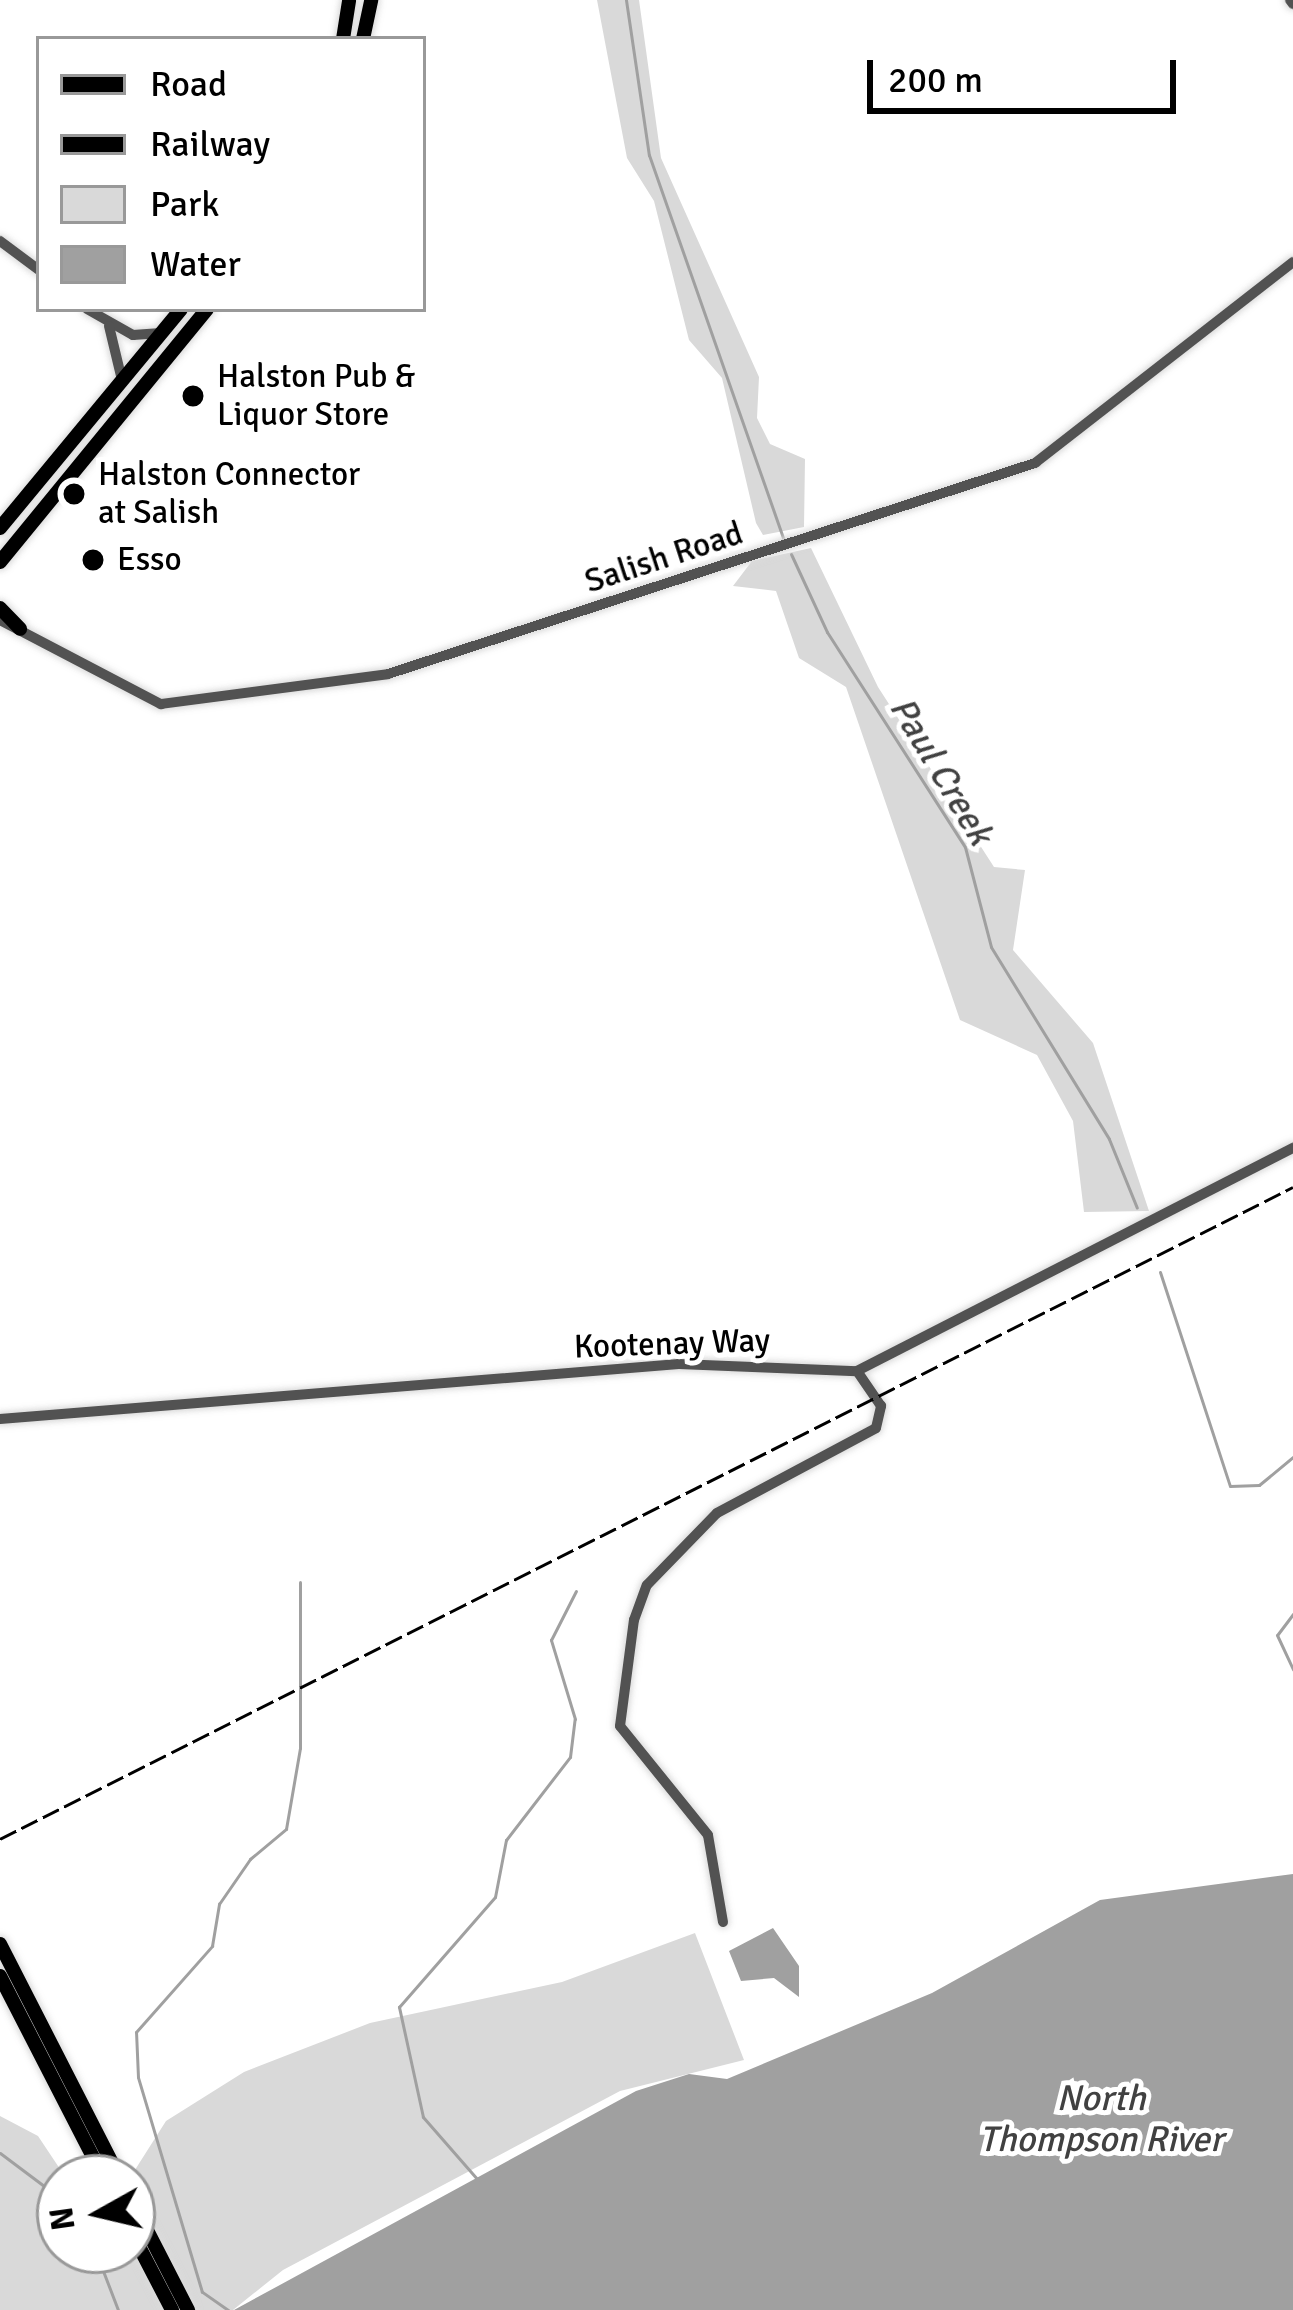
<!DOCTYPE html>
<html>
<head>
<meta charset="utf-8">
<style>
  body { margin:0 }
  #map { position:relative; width:1293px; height:2310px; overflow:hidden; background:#fff; font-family:Signika,sans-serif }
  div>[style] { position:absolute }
  .green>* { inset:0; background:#d9d9d9 }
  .water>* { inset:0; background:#a0a0a0 }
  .stream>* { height:3px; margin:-1.5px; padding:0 1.5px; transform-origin:1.5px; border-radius:1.5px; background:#a0a0a0 }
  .roads { filter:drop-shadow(0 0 3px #dbdbdb) drop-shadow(0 0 3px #dbdbdb) }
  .minor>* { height:10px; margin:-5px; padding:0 5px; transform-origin:5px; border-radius:5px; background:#525252 }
  .major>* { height:14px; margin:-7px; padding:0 7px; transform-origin:7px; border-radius:7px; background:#000 }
  .rail>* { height:3px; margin-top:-1.5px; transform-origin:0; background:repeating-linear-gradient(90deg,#000 0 18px,transparent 0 24px) }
  .dots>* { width:33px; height:33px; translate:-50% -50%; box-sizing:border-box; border:6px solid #fff; border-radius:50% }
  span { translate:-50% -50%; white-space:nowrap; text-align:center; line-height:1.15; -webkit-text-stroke:10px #fff; paint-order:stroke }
  .poi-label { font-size:33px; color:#000 }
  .left { translate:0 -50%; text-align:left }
  .street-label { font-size:33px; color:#000 }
  .water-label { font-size:36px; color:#414141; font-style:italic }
  .legend { position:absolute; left:36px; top:36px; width:390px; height:276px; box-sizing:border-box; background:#fff; border:3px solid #999; margin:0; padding:15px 21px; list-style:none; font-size:36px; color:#000 }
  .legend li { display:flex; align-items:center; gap:24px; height:60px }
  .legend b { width:60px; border:3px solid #999 }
  .north { position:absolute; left:36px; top:2154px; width:120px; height:120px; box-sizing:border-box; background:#fff; border:3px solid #999; border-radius:50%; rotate:262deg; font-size:33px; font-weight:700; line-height:48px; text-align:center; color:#000 }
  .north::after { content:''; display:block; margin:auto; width:42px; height:54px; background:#000; clip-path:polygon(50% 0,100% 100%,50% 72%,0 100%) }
  .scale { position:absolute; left:867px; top:60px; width:309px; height:54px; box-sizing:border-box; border:6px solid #000; border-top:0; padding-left:15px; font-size:36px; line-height:42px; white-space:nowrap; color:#000; -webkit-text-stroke:9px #fff; paint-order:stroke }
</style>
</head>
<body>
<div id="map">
  <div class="green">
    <div style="clip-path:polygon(597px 0,639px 0,661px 158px,759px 377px,757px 418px,770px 444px,805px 459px,804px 527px,763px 535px,756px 523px,722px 378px,689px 340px,654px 201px,627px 158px)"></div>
    <div style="clip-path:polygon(811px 548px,878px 687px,994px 867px,1025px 870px,1013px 950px,1093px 1043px,1149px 1211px,1084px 1212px,1073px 1121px,1037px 1055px,960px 1020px,846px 687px,799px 658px,776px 591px,733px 586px,752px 561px)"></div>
    <div style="clip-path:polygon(695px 1933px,744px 2060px,620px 2091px,283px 2270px,233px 2310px,0 2310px,0 2116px,38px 2136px,66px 2178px,60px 2250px,132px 2250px,132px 2178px,99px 2178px,133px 2173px,166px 2121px,244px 2072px,370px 2023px,562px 1982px)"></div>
  </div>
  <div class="water">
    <div style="clip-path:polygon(1293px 1874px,1293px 2310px,234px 2310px,636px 2091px,689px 2074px,727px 2079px,932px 1993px,1100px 1900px)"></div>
    <div style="clip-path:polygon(773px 1928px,799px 1966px,799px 1997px,774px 1978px,741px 1981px,729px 1951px)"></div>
  </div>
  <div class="stream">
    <div style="left:626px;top:0;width:157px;rotate:81.6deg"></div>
    <div style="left:649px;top:155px;width:406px;rotate:70.7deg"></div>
    <div style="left:791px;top:554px;width:86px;rotate:65.2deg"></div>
    <div style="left:827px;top:632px;width:255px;rotate:57.3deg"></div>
    <div style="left:965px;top:847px;width:103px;rotate:75.4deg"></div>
    <div style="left:991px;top:947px;width:225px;rotate:58.4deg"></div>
    <div style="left:1109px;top:1139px;width:74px;rotate:67.9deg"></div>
    <div style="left:1160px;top:1272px;width:225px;rotate:71.9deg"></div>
    <div style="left:1230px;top:1486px;width:29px;rotate:-2deg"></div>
    <div style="left:1259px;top:1485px;width:44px;rotate:-39.5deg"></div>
    <div style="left:1293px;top:1614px;width:26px;rotate:127deg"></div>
    <div style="left:1277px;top:1635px;width:38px;rotate:65deg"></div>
    <div style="left:0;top:2153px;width:75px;rotate:36.9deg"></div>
    <div style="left:478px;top:2180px;width:84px;rotate:-131.1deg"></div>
    <div style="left:423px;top:2117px;width:113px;rotate:-102.3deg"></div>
    <div style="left:399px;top:2007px;width:146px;rotate:-48.9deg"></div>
    <div style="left:495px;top:1897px;width:58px;rotate:-79.1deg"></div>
    <div style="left:506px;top:1840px;width:105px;rotate:-52.4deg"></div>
    <div style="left:570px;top:1757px;width:38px;rotate:-83deg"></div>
    <div style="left:575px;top:1719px;width:83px;rotate:-106.9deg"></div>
    <div style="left:551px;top:1640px;width:55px;rotate:-63deg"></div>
    <div style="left:95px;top:2250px;width:64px;rotate:69deg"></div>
    <div style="left:228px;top:2310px;width:32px;rotate:-145deg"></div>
    <div style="left:202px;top:2292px;width:224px;rotate:-106.6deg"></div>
    <div style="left:138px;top:2077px;width:45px;rotate:-92.5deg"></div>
    <div style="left:136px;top:2032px;width:115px;rotate:-48.5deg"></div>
    <div style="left:212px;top:1946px;width:43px;rotate:-80.5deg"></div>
    <div style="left:219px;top:1904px;width:55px;rotate:-55.4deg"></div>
    <div style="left:250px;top:1859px;width:47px;rotate:-39.8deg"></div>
    <div style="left:286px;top:1829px;width:82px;rotate:-80.2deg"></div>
    <div style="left:300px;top:1748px;width:166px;rotate:-90deg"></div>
  </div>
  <div class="roads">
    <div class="minor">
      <div style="left:1290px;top:0;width:5px;rotate:53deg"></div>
      <div style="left:0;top:241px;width:49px;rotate:36.6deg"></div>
      <div style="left:87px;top:309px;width:53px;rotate:29.5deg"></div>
      <div style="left:133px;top:335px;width:28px;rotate:-4deg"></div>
      <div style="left:109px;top:326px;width:56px;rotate:76.5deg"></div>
      <div style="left:0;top:620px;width:182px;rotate:27.6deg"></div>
      <div style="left:161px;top:704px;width:229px;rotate:-7.5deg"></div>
      <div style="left:388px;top:674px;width:681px;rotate:-18.06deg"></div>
      <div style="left:1035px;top:463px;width:327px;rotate:-37.9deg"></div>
      <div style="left:0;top:1419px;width:681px;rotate:-4.63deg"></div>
      <div style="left:679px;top:1364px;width:178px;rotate:2.3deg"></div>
      <div style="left:857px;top:1371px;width:490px;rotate:-27.1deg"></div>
      <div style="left:723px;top:1922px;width:88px;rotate:-99.8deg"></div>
      <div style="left:708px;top:1835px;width:140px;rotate:-128.9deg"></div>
      <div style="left:620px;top:1726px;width:107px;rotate:-82.5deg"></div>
      <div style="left:634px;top:1620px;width:37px;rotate:-70deg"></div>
      <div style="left:647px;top:1585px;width:100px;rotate:-45.8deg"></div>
      <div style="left:717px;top:1513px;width:180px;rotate:-28.1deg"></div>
      <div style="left:876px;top:1428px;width:23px;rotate:-77deg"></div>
      <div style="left:881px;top:1406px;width:42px;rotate:-124.4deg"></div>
    </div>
    <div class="major">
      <div style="left:343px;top:39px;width:39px;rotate:-81deg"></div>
      <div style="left:363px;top:39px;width:40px;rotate:-78deg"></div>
      <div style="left:0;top:528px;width:284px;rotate:-50.4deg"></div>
      <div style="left:0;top:562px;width:327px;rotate:-50.7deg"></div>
      <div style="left:0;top:608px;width:29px;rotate:46deg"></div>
      <div style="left:0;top:1944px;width:263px;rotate:62.9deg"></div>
      <div style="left:0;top:1976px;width:227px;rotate:62.8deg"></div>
      <div style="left:132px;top:2201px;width:123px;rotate:62.8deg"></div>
      <div style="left:132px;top:2233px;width:87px;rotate:62.5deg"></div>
    </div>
  </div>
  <div class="rail">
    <div style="left:0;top:1839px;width:1448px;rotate:-26.76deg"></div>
  </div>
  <div class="dots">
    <div style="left:193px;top:396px;background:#000"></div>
    <div style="left:74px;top:494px;background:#000"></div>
    <div style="left:93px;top:560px;background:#000"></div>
  </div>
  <div class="poi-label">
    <span class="left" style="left:217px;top:396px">Halston Pub &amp;<br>Liquor Store</span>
    <span class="left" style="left:98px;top:494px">Halston Connector<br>at Salish</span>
    <span class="left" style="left:117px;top:560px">Esso</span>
  </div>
  <div class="street-label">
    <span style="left:664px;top:558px;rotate:-18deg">Salish Road</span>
    <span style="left:672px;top:1344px;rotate:-2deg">Kootenay Way</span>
  </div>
  <div class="water-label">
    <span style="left:941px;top:771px;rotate:59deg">Paul Creek</span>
    <span style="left:1101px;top:2119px">North<br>Thompson River</span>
  </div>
  <ul class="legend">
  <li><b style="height:15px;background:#000"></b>Road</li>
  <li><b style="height:15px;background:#000"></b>Railway</li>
  <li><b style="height:33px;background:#d9d9d9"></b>Park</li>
  <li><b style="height:33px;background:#a0a0a0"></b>Water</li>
  </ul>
  <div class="north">N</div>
  <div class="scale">200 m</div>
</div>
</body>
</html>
